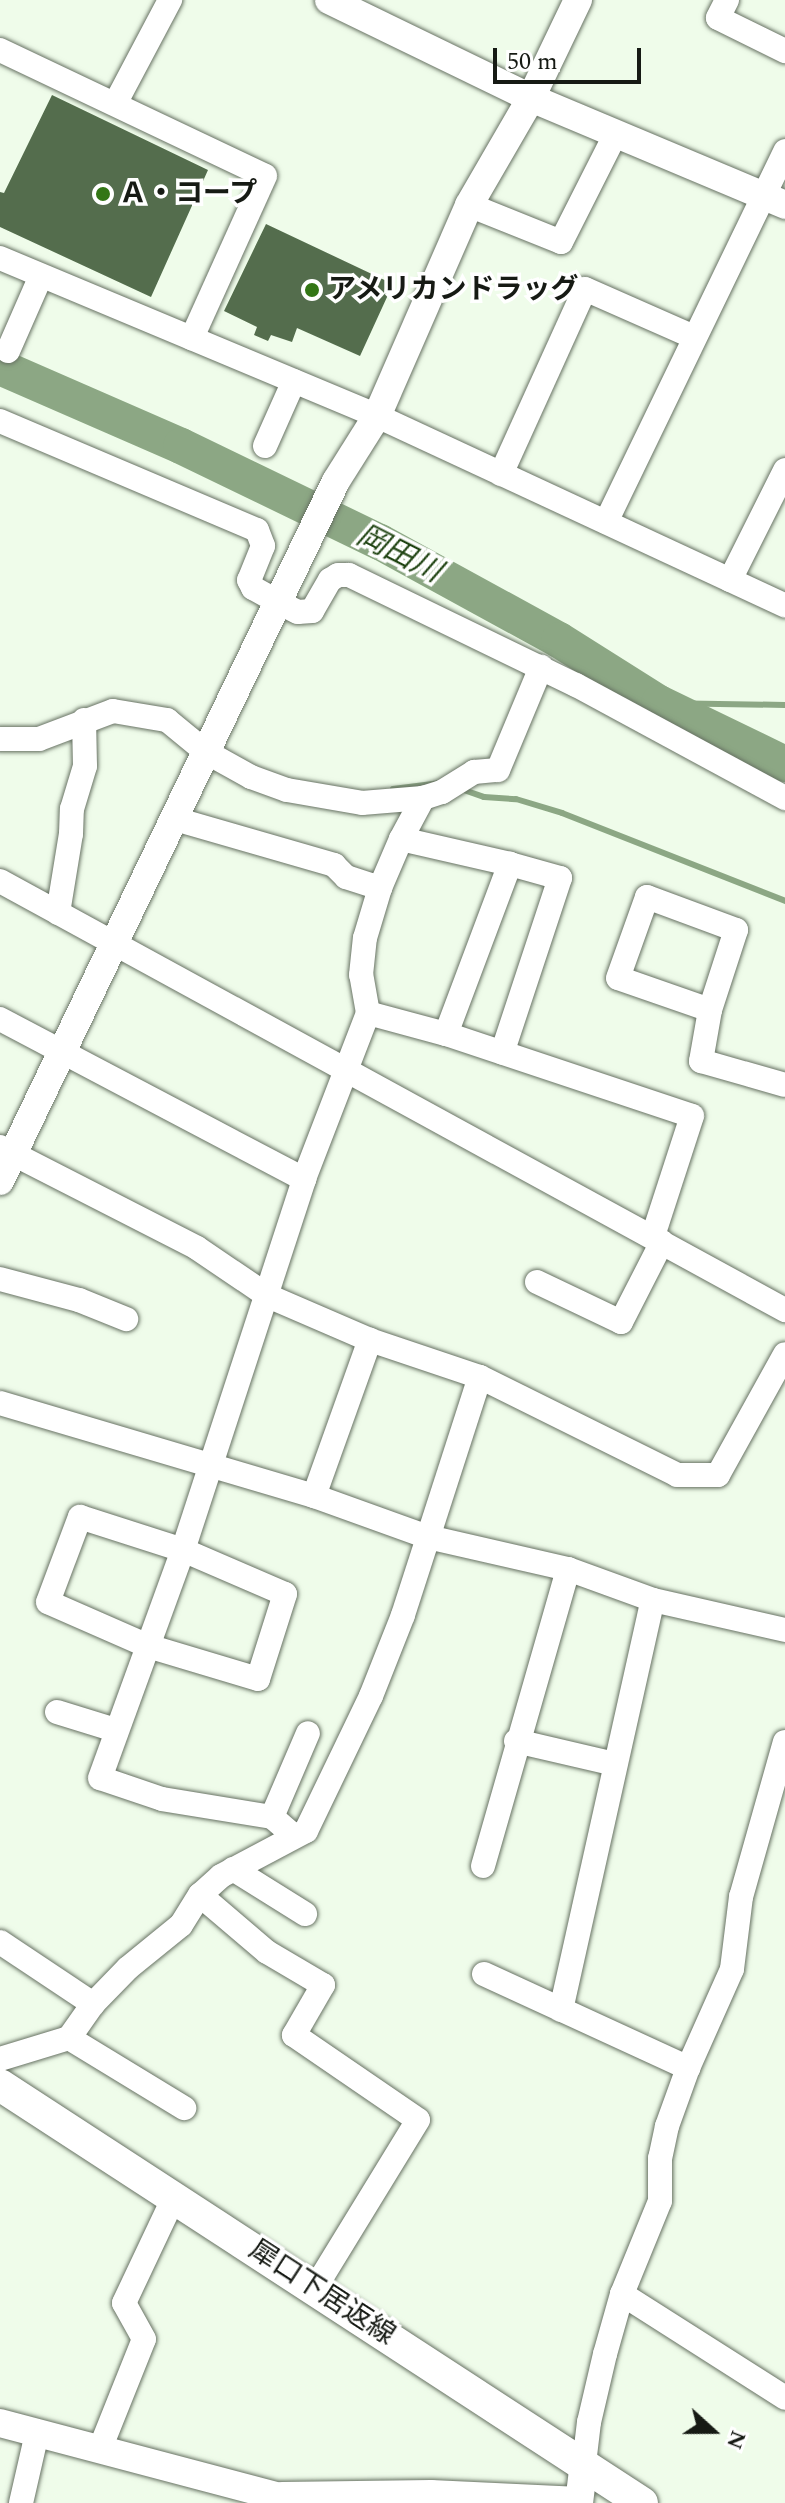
<!DOCTYPE html>
<html>
<head>
<meta charset="utf-8">
<style>
  body { margin:0 }
  #map { position:relative; width:785px; height:2503px; overflow:hidden; background:#effcea; font-family:Spectral,"Noto Sans JP",serif }
  div>[style] { position:absolute }
  .stream>* { height:6px; margin:-3px; padding:0 3px; transform-origin:3px; border-radius:3px; background:#8ca784 }
  .river>* { height:36px; margin:-18px; padding:0 18px; transform-origin:18px; border-radius:18px; background:#8ca784 }
  .building>* { inset:0; background:#546d4d }
  .roads { filter:drop-shadow(0 0 2px #677263) drop-shadow(0 0 2px #677263) }
  .minor>* { height:24px; margin:-12px; padding:0 12px; transform-origin:12px; border-radius:12px; background:#fff }
  .tertiary>* { height:28px; margin:-14px; padding:0 14px; transform-origin:14px; border-radius:14px; background:#fff }
  .secondary>* { height:32px; margin:-16px; padding:0 16px; transform-origin:16px; border-radius:16px; background:#fff }
  .dots>* { width:22px; height:22px; translate:-50% -50%; box-sizing:border-box; border:4px solid #fff; border-radius:50% }
  span { translate:-50% -50%; white-space:nowrap; text-align:center; line-height:1.15; -webkit-text-stroke:7px #fff; paint-order:stroke }
  .poi-label { font-size:28px; color:#161a14; font-weight:700 }
  .left { translate:0 -50%; text-align:left }
  .street-label { font-size:28px; color:#161a14 }
  .water-label { font-size:30px; color:#204413; font-style:italic }
  .north { position:absolute; left:673px; top:2391px; width:80px; height:80px; -webkit-text-stroke:6px #fff; paint-order:stroke; rotate:111deg; font-size:22px; font-weight:700; line-height:32px; text-align:center; color:#161a14 }
  .north::after { content:''; display:block; margin:auto; width:28px; height:36px; background:#161a14; clip-path:polygon(50% 0,100% 100%,50% 72%,0 100%) }
  .scale { position:absolute; left:493px; top:48px; width:148px; height:36px; box-sizing:border-box; border:4px solid #161a14; border-top:0; padding-left:10px; font-size:24px; line-height:28px; white-space:nowrap; color:#161a14; -webkit-text-stroke:6px #fff; paint-order:stroke }
</style>
</head>
<body>
<div id="map">
  <div class="stream">
    <div style="left:659px;top:703px;width:126px;rotate:0.9deg"></div>
    <div style="left:393px;top:789px;width:48px;rotate:-7.1deg"></div>
    <div style="left:461px;top:789px;width:24px;rotate:19deg"></div>
    <div style="left:484px;top:797px;width:32px;rotate:4deg"></div>
    <div style="left:516px;top:799px;width:48px;rotate:16.9deg"></div>
    <div style="left:562px;top:813px;width:240px;rotate:21.5deg"></div>
  </div>
  <div class="river">
    <div style="left:0;top:367px;width:197px;rotate:23.6deg"></div>
    <div style="left:181px;top:446px;width:221px;rotate:25.8deg"></div>
    <div style="left:380px;top:542px;width:204px;rotate:28.7deg"></div>
    <div style="left:559px;top:640px;width:118px;rotate:32.2deg"></div>
    <div style="left:659px;top:703px;width:140px;rotate:25.8deg"></div>
  </div>
  <div class="building">
    <div style="clip-path:polygon(52px 95px,208px 170px,151px 297px,0 227px,0 192px,4px 193px)"></div>
    <div style="clip-path:polygon(266px 224px,393px 284px,360px 356px,297px 328px,292px 342px,271px 335px,268px 341px,254px 335px,257px 327px,224px 311px)"></div>
  </div>
  <div class="roads">
    <div class="minor">
      <div style="left:727px;top:0;width:20px;rotate:117deg"></div>
      <div style="left:718px;top:18px;width:75px;rotate:26.2deg"></div>
      <div style="left:0;top:50px;width:293px;rotate:25.4deg"></div>
      <div style="left:265px;top:176px;width:178px;rotate:114.3deg"></div>
      <div style="left:115px;top:104px;width:118px;rotate:-62.1deg"></div>
      <div style="left:469px;top:205px;width:99px;rotate:21.9deg"></div>
      <div style="left:561px;top:242px;width:122px;rotate:-63.2deg"></div>
      <div style="left:0;top:258px;width:409px;rotate:22.7deg"></div>
      <div style="left:377px;top:416px;width:450px;rotate:24.9deg"></div>
      <div style="left:8px;top:351px;width:82px;rotate:-66.3deg"></div>
      <div style="left:0;top:421px;width:279px;rotate:23deg"></div>
      <div style="left:257px;top:530px;width:17px;rotate:69deg"></div>
      <div style="left:263px;top:546px;width:37px;rotate:112deg"></div>
      <div style="left:249px;top:580px;width:9px;rotate:63deg"></div>
      <div style="left:253px;top:588px;width:29px;rotate:29deg"></div>
      <div style="left:278px;top:602px;width:22px;rotate:27deg"></div>
      <div style="left:298px;top:612px;width:14px;rotate:-4deg"></div>
      <div style="left:312px;top:611px;width:36px;rotate:-60deg"></div>
      <div style="left:330px;top:580px;width:9px;rotate:-32deg"></div>
      <div style="left:338px;top:575px;width:11px"></div>
      <div style="left:349px;top:575px;width:252px;rotate:25.9deg"></div>
      <div style="left:576px;top:685px;width:238px;rotate:28.4deg"></div>
      <div style="left:265px;top:446px;width:71px;rotate:-66deg"></div>
      <div style="left:501px;top:474px;width:203px;rotate:-65.6deg"></div>
      <div style="left:585px;top:289px;width:119px;rotate:23.8deg"></div>
      <div style="left:606px;top:522px;width:412px;rotate:-64.2deg"></div>
      <div style="left:730px;top:580px;width:123px;rotate:-63.4deg"></div>
      <div style="left:0;top:739px;width:39px"></div>
      <div style="left:39px;top:739px;width:79px;rotate:-20.7deg"></div>
      <div style="left:113px;top:711px;width:55px;rotate:9.5deg"></div>
      <div style="left:167px;top:720px;width:50px;rotate:39.4deg"></div>
      <div style="left:206px;top:752px;width:51px;rotate:29.1deg"></div>
      <div style="left:251px;top:777px;width:38px;rotate:20deg"></div>
      <div style="left:287px;top:790px;width:76px;rotate:9.8deg"></div>
      <div style="left:362px;top:803px;width:61px;rotate:-4.7deg"></div>
      <div style="left:423px;top:798px;width:20px;rotate:-18deg"></div>
      <div style="left:442px;top:792px;width:38px;rotate:-32deg"></div>
      <div style="left:474px;top:772px;width:24px;rotate:-5deg"></div>
      <div style="left:498px;top:770px;width:112px;rotate:-67.3deg"></div>
      <div style="left:175px;top:819px;width:166px;rotate:16.1deg"></div>
      <div style="left:334px;top:865px;width:17px;rotate:45deg"></div>
      <div style="left:346px;top:877px;width:36px;rotate:18deg"></div>
      <div style="left:401px;top:839px;width:47px;rotate:-61.8deg"></div>
      <div style="left:0;top:881px;width:895px;rotate:28.66deg"></div>
      <div style="left:58px;top:913px;width:80px;rotate:-80.7deg"></div>
      <div style="left:71px;top:834px;width:25px;rotate:-88deg"></div>
      <div style="left:72px;top:809px;width:45px;rotate:-73.2deg"></div>
      <div style="left:85px;top:766px;width:46px;rotate:-91.2deg"></div>
      <div style="left:710px;top:1010px;width:97px;rotate:-160.8deg"></div>
      <div style="left:618px;top:978px;width:86px;rotate:-70.3deg"></div>
      <div style="left:647px;top:897px;width:95px;rotate:20.3deg"></div>
      <div style="left:736px;top:930px;width:84px;rotate:108deg"></div>
      <div style="left:710px;top:1010px;width:52px;rotate:100deg"></div>
      <div style="left:701px;top:1061px;width:87px;rotate:15.9deg"></div>
      <div style="left:368px;top:1013px;width:39px;rotate:-100deg"></div>
      <div style="left:361px;top:975px;width:37px;rotate:-84deg"></div>
      <div style="left:365px;top:938px;width:52px;rotate:-73.3deg"></div>
      <div style="left:380px;top:888px;width:53px;rotate:-66.8deg"></div>
      <div style="left:401px;top:839px;width:112px;rotate:12.9deg"></div>
      <div style="left:0;top:1019px;width:344px;rotate:27.8deg"></div>
      <div style="left:446px;top:1034px;width:182px;rotate:-69.4deg"></div>
      <div style="left:510px;top:864px;width:52px;rotate:15.6deg"></div>
      <div style="left:560px;top:878px;width:184px;rotate:108.3deg"></div>
      <div style="left:0;top:1147px;width:221px;rotate:27.1deg"></div>
      <div style="left:197px;top:1248px;width:86px;rotate:34.1deg"></div>
      <div style="left:268px;top:1296px;width:111px;rotate:23.3deg"></div>
      <div style="left:370px;top:1340px;width:116px;rotate:18.6deg"></div>
      <div style="left:480px;top:1377px;width:220px;rotate:26.4deg"></div>
      <div style="left:677px;top:1475px;width:41px"></div>
      <div style="left:718px;top:1475px;width:138px;rotate:-61deg"></div>
      <div style="left:0;top:1279px;width:82px;rotate:14.9deg"></div>
      <div style="left:79px;top:1300px;width:51px;rotate:22deg"></div>
      <div style="left:537px;top:1282px;width:93px;rotate:25.5deg"></div>
      <div style="left:621px;top:1322px;width:90px;rotate:-62.9deg"></div>
      <div style="left:0;top:1403px;width:327px;rotate:16.5deg"></div>
      <div style="left:314px;top:1496px;width:121px;rotate:19.8deg"></div>
      <div style="left:428px;top:1537px;width:144px;rotate:12.9deg"></div>
      <div style="left:568px;top:1569px;width:90px;rotate:20deg"></div>
      <div style="left:653px;top:1600px;width:135px;rotate:12.8deg"></div>
      <div style="left:314px;top:1496px;width:166px;rotate:-70.3deg"></div>
      <div style="left:80px;top:1517px;width:108px;rotate:17.8deg"></div>
      <div style="left:183px;top:1550px;width:111px;rotate:23.3deg"></div>
      <div style="left:285px;top:1594px;width:89px;rotate:107.6deg"></div>
      <div style="left:258px;top:1679px;width:115px;rotate:-163.3deg"></div>
      <div style="left:148px;top:1646px;width:109px;rotate:-156.3deg"></div>
      <div style="left:48px;top:1602px;width:91px;rotate:-69.4deg"></div>
      <div style="left:57px;top:1712px;width:61px;rotate:17.2deg"></div>
      <div style="left:516px;top:1741px;width:102px;rotate:13.1deg"></div>
      <div style="left:272px;top:1817px;width:91px;rotate:-66.8deg"></div>
      <div style="left:294px;top:1836px;width:29px;rotate:-139deg"></div>
      <div style="left:272px;top:1817px;width:111px;rotate:-170.7deg"></div>
      <div style="left:162px;top:1799px;width:65px;rotate:-161.3deg"></div>
      <div style="left:100px;top:1778px;width:243px;rotate:-70deg"></div>
      <div style="left:183px;top:1550px;width:390px;rotate:-71.9deg"></div>
      <div style="left:304px;top:1179px;width:178px;rotate:-68.9deg"></div>
      <div style="left:368px;top:1013px;width:81px;rotate:15.1deg"></div>
      <div style="left:446px;top:1034px;width:259px;rotate:18.4deg"></div>
      <div style="left:692px;top:1116px;width:126px;rotate:108deg"></div>
      <div style="left:483px;top:1866px;width:309px;rotate:-74deg"></div>
      <div style="left:233px;top:1869px;width:85px;rotate:32deg"></div>
      <div style="left:200px;top:1895px;width:88px;rotate:40.4deg"></div>
      <div style="left:267px;top:1952px;width:65px;rotate:30.5deg"></div>
      <div style="left:323px;top:1985px;width:58px;rotate:120.1deg"></div>
      <div style="left:294px;top:2035px;width:150px;rotate:34.4deg"></div>
      <div style="left:418px;top:2120px;width:197px;rotate:121.5deg"></div>
      <div style="left:0;top:1942px;width:112px;rotate:33.7deg"></div>
      <div style="left:484px;top:1974px;width:225px;rotate:24.7deg"></div>
      <div style="left:688px;top:2068px;width:62px;rotate:109.9deg"></div>
      <div style="left:667px;top:2126px;width:33px;rotate:102deg"></div>
      <div style="left:660px;top:2158px;width:43px;rotate:90deg"></div>
      <div style="left:660px;top:2201px;width:100px;rotate:112.2deg"></div>
      <div style="left:622px;top:2294px;width:62px;rotate:105.8deg"></div>
      <div style="left:605px;top:2354px;width:70px;rotate:103.2deg"></div>
      <div style="left:589px;top:2422px;width:42px;rotate:96.8deg"></div>
      <div style="left:561px;top:2010px;width:420px;rotate:-77.4deg"></div>
      <div style="left:69px;top:2038px;width:135px;rotate:31.3deg"></div>
      <div style="left:0;top:2059px;width:72px;rotate:-16.9deg"></div>
      <div style="left:69px;top:2038px;width:42px;rotate:-54.8deg"></div>
      <div style="left:93px;top:2004px;width:50px;rotate:-45.8deg"></div>
      <div style="left:128px;top:1968px;width:68px;rotate:-39.1deg"></div>
      <div style="left:181px;top:1925px;width:36px;rotate:-58deg"></div>
      <div style="left:200px;top:1895px;width:28px;rotate:-42deg"></div>
      <div style="left:221px;top:1876px;width:96px;rotate:-27.9deg"></div>
      <div style="left:306px;top:1831px;width:150px;rotate:-64.3deg"></div>
      <div style="left:371px;top:1696px;width:87px;rotate:-68.4deg"></div>
      <div style="left:403px;top:1615px;width:250px;rotate:-72.1deg"></div>
      <div style="left:688px;top:2068px;width:108px;rotate:-66deg"></div>
      <div style="left:732px;top:1969px;width:73px;rotate:-82.9deg"></div>
      <div style="left:741px;top:1897px;width:161px;rotate:-74.2deg"></div>
      <div style="left:622px;top:2294px;width:193px;rotate:32.5deg"></div>
      <div style="left:100px;top:2449px;width:118px;rotate:-68.2deg"></div>
      <div style="left:144px;top:2339px;width:41px;rotate:-119.1deg"></div>
      <div style="left:124px;top:2303px;width:117px;rotate:-64.7deg"></div>
      <div style="left:282px;top:2494px;width:149px;rotate:-0.8deg"></div>
      <div style="left:431px;top:2492px;width:149px;rotate:2.7deg"></div>
      <div style="left:21px;top:2503px;width:72px;rotate:-77.1deg"></div>
    </div>
    <div class="tertiary">
      <div style="left:329px;top:0;width:225px;rotate:25.9deg"></div>
      <div style="left:531px;top:98px;width:276px;rotate:22.8deg"></div>
      <div style="left:0;top:1181px;width:776px;rotate:-64.36deg"></div>
      <div style="left:336px;top:481px;width:77px;rotate:-57.8deg"></div>
      <div style="left:377px;top:416px;width:230px;rotate:-66.4deg"></div>
      <div style="left:469px;top:205px;width:124px;rotate:-59.9deg"></div>
      <div style="left:531px;top:98px;width:109px;rotate:-64.4deg"></div>
      <div style="left:0;top:2423px;width:313px;rotate:14.8deg"></div>
      <div style="left:579px;top:2503px;width:39px;rotate:-83deg"></div>
    </div>
    <div class="secondary">
      <div style="left:0;top:2085px;width:766px;rotate:33.07deg"></div>
    </div>
  </div>
  <div class="dots">
    <div style="left:103px;top:194px;background:#337615"></div>
    <div style="left:312px;top:290px;background:#337615"></div>
  </div>
  <div class="poi-label">
    <span class="left" style="left:119px;top:194px">Ａ・コープ</span>
    <span class="left" style="left:328px;top:290px">アメリカンドラッグ</span>
  </div>
  <div class="street-label">
    <span style="left:322px;top:2293px;rotate:33deg">犀口下居返線</span>
  </div>
  <div class="water-label">
    <span style="left:399px;top:554px;rotate:27deg">岡田川</span>
  </div>
  <div class="north">N</div>
  <div class="scale">50 m</div>
</div>
</body>
</html>
